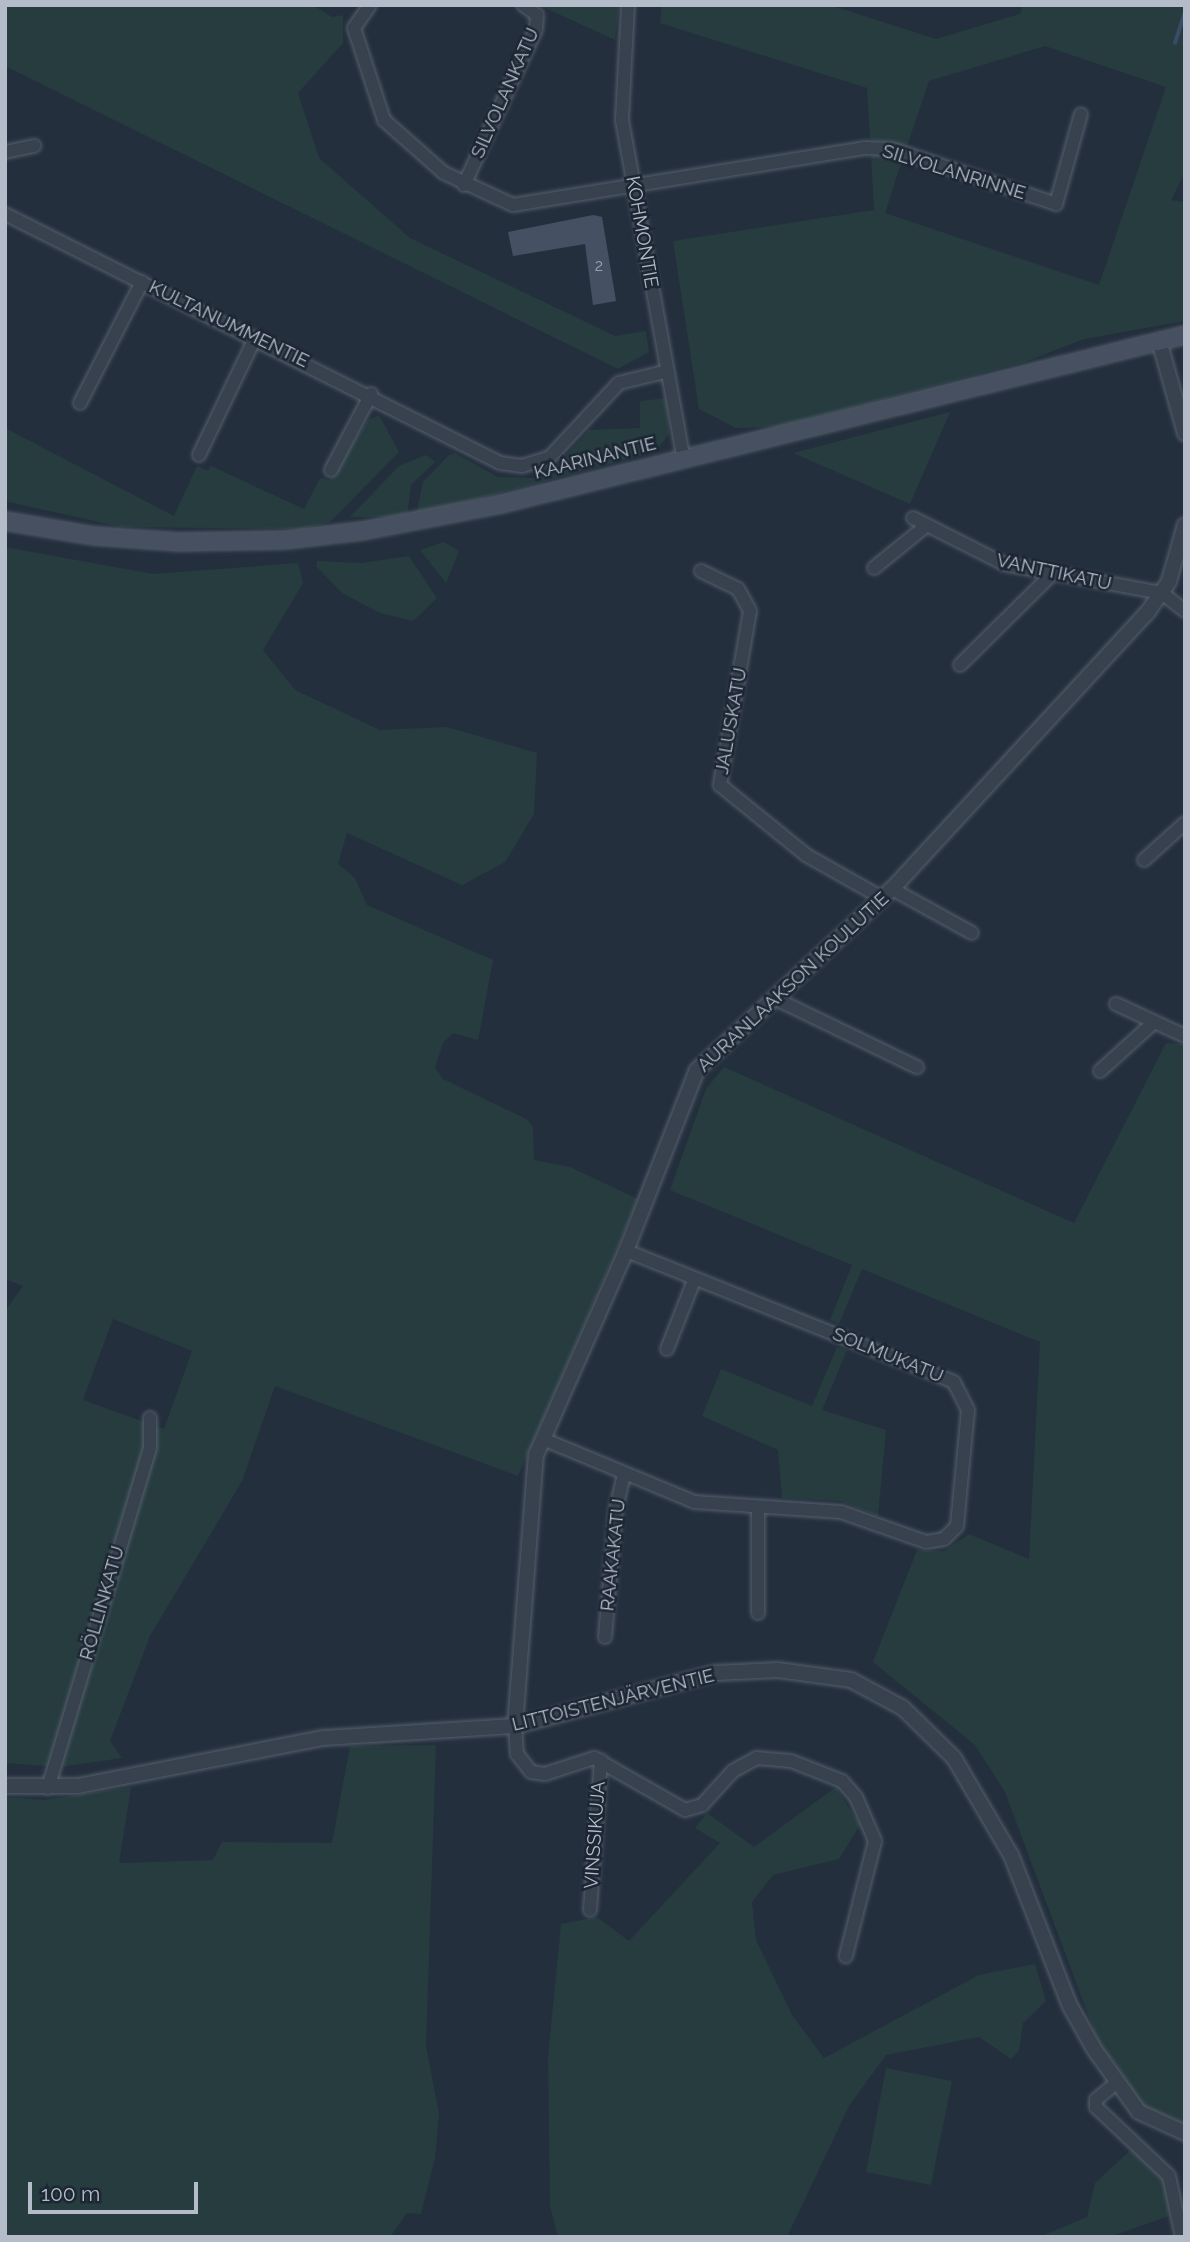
<!DOCTYPE html>
<html>
<head>
<meta charset="utf-8">
<style>
  body { margin:0 }
  #map { position:relative; width:1190px; height:2242px; overflow:hidden; background:#242f3e; font-family:Raleway,sans-serif }
  div>[style] { position:absolute }
  .green>* { inset:0; background:#263c3f }
  .stream>* { height:3.5px; margin:-1.75px; padding:0 1.75px; transform-origin:1.75px; border-radius:1.75px; background:#394c67 }
  .building>* { inset:0; background:#455162 }
  .roads { filter:drop-shadow(0 0 2px #565f6c) drop-shadow(0 0 2px #565f6c) }
  .minor>* { height:12px; margin:-6px; padding:0 6px; transform-origin:6px; border-radius:6px; background:#38414e }
  .tertiary>* { height:14px; margin:-7px; padding:0 7px; transform-origin:7px; border-radius:7px; background:#38414e }
  .secondary>* { height:16px; margin:-8px; padding:0 8px; transform-origin:8px; border-radius:8px; background:#465061 }
  span { translate:-50% -50%; white-space:nowrap; text-align:center; line-height:1.15; -webkit-text-stroke:5px #1d2633; paint-order:stroke }
  .number-label { font-size:16px; color:#98a1af }
  .number-label span { -webkit-text-stroke-width:0 }
  .street-label { font-size:19px; color:#b4bcc9 }
  .frame { position:absolute; inset:0; border:7px solid #b4bcc9; pointer-events:none }
  .scale { position:absolute; left:28px; top:2182px; width:170px; height:32px; box-sizing:border-box; border:4px solid #b4bcc9; border-top:0; padding-left:9px; font-size:21px; line-height:24px; white-space:nowrap; color:#b4bcc9; -webkit-text-stroke:5px #1d2633; paint-order:stroke }
</style>
</head>
<body>
<div id="map">
  <div class="green">
    <div style="clip-path:polygon(5px 5px,313px 5px,332px 17px,343px 15px,343px 43px,298px 93px,319px 158px,410px 238px,615px 336px,646px 331px,649px 352px,618px 369px,5px 66px)"></div>
    <div style="clip-path:polygon(538px 5px,619px 5px,615px 40px,552px 11px)"></div>
    <div style="clip-path:polygon(662px 5px,830px 5px,936px 39px,1020px 14px,1023px 5px,1185px 5px,1185px 172px,1171px 200px,1185px 202px,1185px 321px,1084px 339px,1025px 362px,776px 427px,736px 428px,699px 409px,673px 241px,874px 210px,871px 154px,882px 154px,902px 160px,885px 213px,1099px 285px,1166px 87px,1045px 46px,929px 81px,907px 146px,870px 139px,867px 88px,660px 23px)"></div>
    <div style="clip-path:polygon(668px 398px,669px 434px,655px 452px,416px 515px,423px 482px,449px 455px,455px 453px,498px 477px,535px 478px,553px 470px,589px 430px,640px 428px,640px 401px)"></div>
    <div style="clip-path:polygon(950px 412px,910px 504px,793px 453px)"></div>
    <div style="clip-path:polygon(379px 415px,399px 452px,330px 522px,304px 529px,121px 527px,5px 501px,5px 428px,174px 516px,197px 466px,208px 471px,211px 466px,304px 509px,320px 478px,329px 480px,368px 420px)"></div>
    <div style="clip-path:polygon(426px 455px,435px 462px,411px 485px,407px 517px,350px 517px,399px 466px)"></div>
    <div style="clip-path:polygon(444px 542px,459px 551px,446px 583px,420px 550px)"></div>
    <div style="clip-path:polygon(evenodd,5px 547px,153px 574px,298px 563px,303px 583px,263px 650px,295px 690px,380px 730px,447px 727px,537px 753px,534px 814px,505px 862px,462px 885px,347px 833px,338px 864px,355px 878px,367px 905px,493px 960px,478px 1040px,453px 1033px,443px 1043px,435px 1067px,443px 1079px,526px 1119px,533px 1127px,534px 1160px,570px 1167px,638px 1199px,518px 1476px,275px 1386px,242px 1481px,150px 1636px,110px 1741px,122px 1758px,60px 1767px,5px 1763px,5px 1311px,23px 1286px,5px 1279px,5px 547px,113px 1319px,192px 1351px,164px 1429px,83px 1400px,113px 1319px)"></div>
    <div style="clip-path:polygon(409px 556px,437px 598px,413px 621px,380px 613px,342px 593px,316px 566px,317px 561px,361px 563px)"></div>
    <div style="clip-path:polygon(1166px 1043px,1185px 1044px,1185px 2124px,1139px 2104px,1112px 2059px,1102px 2052px,1005px 1792px,975px 1745px,873px 1662px,917px 1550px,944px 1551px,969px 1534px,1029px 1559px,1040px 1342px,862px 1269px,839px 1324px,830px 1320px,852px 1265px,670px 1190px,706px 1089px,724px 1067px,1074px 1223px)"></div>
    <div style="clip-path:polygon(837px 1347px,847px 1350px,822px 1410px,886px 1430px,878px 1516px,840px 1501px,782px 1498px,778px 1450px,702px 1416px,721px 1369px,812px 1406px)"></div>
    <div style="clip-path:polygon(436px 1745px,426px 2046px,439px 2114px,435px 2158px,421px 2214px,407px 2213px,390px 2237px,5px 2237px,5px 1797px,44px 1800px,131px 1787px,119px 1863px,213px 1860px,222px 1842px,332px 1843px,350px 1746px)"></div>
    <div style="clip-path:polygon(836px 1787px,860px 1825px,839px 1859px,773px 1875px,752px 1902px,756px 1940px,792px 2015px,824px 2058px,979px 1975px,1035px 1964px,1046px 2001px,1023px 2023px,1019px 2051px,1011px 2059px,979px 2037px,886px 2055px,849px 2106px,787px 2237px,558px 2237px,550px 2206px,548px 2057px,561px 1924px,597px 1917px,629px 1941px,720px 1843px,695px 1828px,707px 1813px,754px 1847px)"></div>
    <div style="clip-path:polygon(886px 2068px,952px 2081px,931px 2185px,866px 2172px)"></div>
    <div style="clip-path:polygon(1134px 2147px,1159px 2172px,1167px 2189px,1169px 2216px,1109px 2237px,1039px 2237px,1087px 2217px,1095px 2183px)"></div>
  </div>
  <div class="stream">
    <div style="left:1175px;top:43px;width:33px;rotate:-72deg"></div>
  </div>
  <div class="building">
    <div style="clip-path:polygon(593px 215px,602px 217px,616px 301px,593px 305px,585px 244px,513px 256px,508px 232px)"></div>
  </div>
  <div class="roads">
    <div class="minor">
      <div style="left:370px;top:5px;width:28px;rotate:125deg"></div>
      <div style="left:354px;top:28px;width:97px;rotate:71.9deg"></div>
      <div style="left:384px;top:120px;width:80px;rotate:41.5deg"></div>
      <div style="left:444px;top:173px;width:76px;rotate:24.9deg"></div>
      <div style="left:513px;top:205px;width:357px;rotate:-9.2deg"></div>
      <div style="left:865px;top:148px;width:27px;rotate:2deg"></div>
      <div style="left:892px;top:149px;width:173px;rotate:18.5deg"></div>
      <div style="left:1056px;top:204px;width:93px;rotate:-74.5deg"></div>
      <div style="left:628px;top:5px;width:115px;rotate:93deg"></div>
      <div style="left:622px;top:120px;width:342px;rotate:79.7deg"></div>
      <div style="left:5px;top:152px;width:30px;rotate:-12deg"></div>
      <div style="left:464px;top:185px;width:172px;rotate:-65.2deg"></div>
      <div style="left:536px;top:29px;width:14px;rotate:-86deg"></div>
      <div style="left:537px;top:15px;width:17px;rotate:-144deg"></div>
      <div style="left:5px;top:214px;width:554px;rotate:26.7deg"></div>
      <div style="left:500px;top:463px;width:22px;rotate:8deg"></div>
      <div style="left:522px;top:466px;width:28px;rotate:-17deg"></div>
      <div style="left:549px;top:458px;width:103px;rotate:-47deg"></div>
      <div style="left:619px;top:383px;width:50px;rotate:-13.8deg"></div>
      <div style="left:80px;top:403px;width:136px;rotate:-62.9deg"></div>
      <div style="left:199px;top:455px;width:130px;rotate:-64.4deg"></div>
      <div style="left:331px;top:470px;width:86px;rotate:-62.2deg"></div>
      <div style="left:913px;top:518px;width:102px;rotate:26.8deg"></div>
      <div style="left:1004px;top:564px;width:161px;rotate:10.4deg"></div>
      <div style="left:1162px;top:593px;width:29px;rotate:38deg"></div>
      <div style="left:874px;top:568px;width:68px;rotate:-39.1deg"></div>
      <div style="left:701px;top:571px;width:41px;rotate:25.9deg"></div>
      <div style="left:738px;top:589px;width:25px;rotate:61deg"></div>
      <div style="left:750px;top:611px;width:177px;rotate:99.8deg"></div>
      <div style="left:720px;top:785px;width:111px;rotate:39.1deg"></div>
      <div style="left:806px;top:855px;width:87px;rotate:29.5deg"></div>
      <div style="left:960px;top:665px;width:128px;rotate:-44.7deg"></div>
      <div style="left:1144px;top:860px;width:55px;rotate:-42.1deg"></div>
      <div style="left:892px;top:889px;width:91px;rotate:28.8deg"></div>
      <div style="left:774px;top:998px;width:159px;rotate:25.8deg"></div>
      <div style="left:1116px;top:1004px;width:76px;rotate:24.9deg"></div>
      <div style="left:1100px;top:1071px;width:70px;rotate:-42.1deg"></div>
      <div style="left:667px;top:1349px;width:76px;rotate:-68.5deg"></div>
      <div style="left:543px;top:1439px;width:164px;rotate:22.6deg"></div>
      <div style="left:694px;top:1502px;width:147px;rotate:3.9deg"></div>
      <div style="left:841px;top:1512px;width:90px;rotate:19.4deg"></div>
      <div style="left:926px;top:1542px;width:18px;rotate:-9deg"></div>
      <div style="left:944px;top:1539px;width:18px;rotate:-45deg"></div>
      <div style="left:957px;top:1526px;width:117px;rotate:-84.6deg"></div>
      <div style="left:968px;top:1410px;width:31px;rotate:-117deg"></div>
      <div style="left:954px;top:1382px;width:353px;rotate:-158.2deg"></div>
      <div style="left:758px;top:1613px;width:106px;rotate:-90deg"></div>
      <div style="left:605px;top:1637px;width:128px;rotate:-85.1deg"></div>
      <div style="left:616px;top:1509px;width:36px;rotate:-77deg"></div>
      <div style="left:515px;top:1726px;width:28px;rotate:86deg"></div>
      <div style="left:517px;top:1754px;width:23px;rotate:52deg"></div>
      <div style="left:531px;top:1772px;width:14px;rotate:8deg"></div>
      <div style="left:545px;top:1774px;width:52px;rotate:-18.1deg"></div>
      <div style="left:594px;top:1758px;width:105px;rotate:29.7deg"></div>
      <div style="left:685px;top:1810px;width:18px;rotate:-16deg"></div>
      <div style="left:702px;top:1805px;width:46px;rotate:-47.6deg"></div>
      <div style="left:733px;top:1771px;width:26px;rotate:-29deg"></div>
      <div style="left:756px;top:1758px;width:35px;rotate:5deg"></div>
      <div style="left:791px;top:1761px;width:55px;rotate:21.4deg"></div>
      <div style="left:842px;top:1781px;width:21px;rotate:49deg"></div>
      <div style="left:856px;top:1797px;width:48px;rotate:66.6deg"></div>
      <div style="left:875px;top:1841px;width:119px;rotate:104.2deg"></div>
      <div style="left:48px;top:1788px;width:356px;rotate:-73.3deg"></div>
      <div style="left:150px;top:1447px;width:29px;rotate:-90deg"></div>
      <div style="left:590px;top:1910px;width:150px;rotate:-85.8deg"></div>
      <div style="left:1116px;top:2083px;width:26px;rotate:140deg"></div>
      <div style="left:1096px;top:2100px;width:7px;rotate:90deg"></div>
      <div style="left:1096px;top:2107px;width:100px;rotate:43.4deg"></div>
      <div style="left:1169px;top:2176px;width:62px;rotate:78deg"></div>
    </div>
    <div class="tertiary">
      <div style="left:1159px;top:340px;width:97px;rotate:74.4deg"></div>
      <div style="left:515px;top:1726px;width:272px;rotate:-85.6deg"></div>
      <div style="left:536px;top:1455px;width:223px;rotate:-66.2deg"></div>
      <div style="left:626px;top:1251px;width:194px;rotate:-68.6deg"></div>
      <div style="left:697px;top:1070px;width:266px;rotate:-42.9deg"></div>
      <div style="left:892px;top:889px;width:376px;rotate:-47.3deg"></div>
      <div style="left:1147px;top:613px;width:39px;rotate:-55deg"></div>
      <div style="left:1169px;top:581px;width:58px;rotate:-74.1deg"></div>
      <div style="left:5px;top:1786px;width:73px"></div>
      <div style="left:78px;top:1786px;width:250px;rotate:-11.1deg"></div>
      <div style="left:323px;top:1738px;width:192px;rotate:-3.6deg"></div>
      <div style="left:515px;top:1726px;width:208px;rotate:-14.8deg"></div>
      <div style="left:716px;top:1673px;width:62px;rotate:-2.8deg"></div>
      <div style="left:778px;top:1670px;width:74px;rotate:7.8deg"></div>
      <div style="left:851px;top:1680px;width:59px;rotate:28.3deg"></div>
      <div style="left:903px;top:1708px;width:71px;rotate:44.4deg"></div>
      <div style="left:954px;top:1758px;width:113px;rotate:59.6deg"></div>
      <div style="left:1011px;top:1855px;width:162px;rotate:68.7deg"></div>
      <div style="left:1070px;top:2006px;width:49px;rotate:60.8deg"></div>
      <div style="left:1094px;top:2049px;width:77px;rotate:54.5deg"></div>
      <div style="left:1139px;top:2112px;width:51px;rotate:24.5deg"></div>
    </div>
    <div class="secondary">
      <div style="left:5px;top:521px;width:91px;rotate:9.5deg"></div>
      <div style="left:95px;top:536px;width:84px;rotate:4.1deg"></div>
      <div style="left:179px;top:542px;width:106px;rotate:-1.1deg"></div>
      <div style="left:285px;top:540px;width:78px;rotate:-6.7deg"></div>
      <div style="left:362px;top:531px;width:142px;rotate:-11deg"></div>
      <div style="left:501px;top:504px;width:705px;rotate:-13.88deg"></div>
    </div>
  </div>
  <div class="number-label">
    <span style="left:599px;top:266px">2</span>
  </div>
  <div class="street-label">
    <span style="left:505px;top:93px;rotate:-66deg">SILVOLANKATU</span>
    <span style="left:954px;top:172px;rotate:17deg">SILVOLANRINNE</span>
    <span style="left:642px;top:232px;rotate:80deg">KOHMONTIE</span>
    <span style="left:229px;top:324px;rotate:26deg">KULTANUMMENTIE</span>
    <span style="left:595px;top:458px;rotate:-14deg">KAARINANTIE</span>
    <span style="left:1054px;top:572px;rotate:12deg">VANTTIKATU</span>
    <span style="left:731px;top:721px;rotate:-80deg">JALUSKATU</span>
    <span style="left:793px;top:982px;rotate:-43deg">AURANLAAKSON KOULUTIE</span>
    <span style="left:888px;top:1355px;rotate:22deg">SOLMUKATU</span>
    <span style="left:613px;top:1555px;rotate:-84deg">RAAKAKATU</span>
    <span style="left:102px;top:1603px;rotate:-74deg">RÖLLINKATU</span>
    <span style="left:613px;top:1700px;rotate:-14deg">LITTOISTENJÄRVENTIE</span>
    <span style="left:595px;top:1835px;rotate:-86deg">VINSSIKUJA</span>
  </div>
  <div class="frame"></div>
  <div class="scale">100 m</div>
</div>
</body>
</html>
